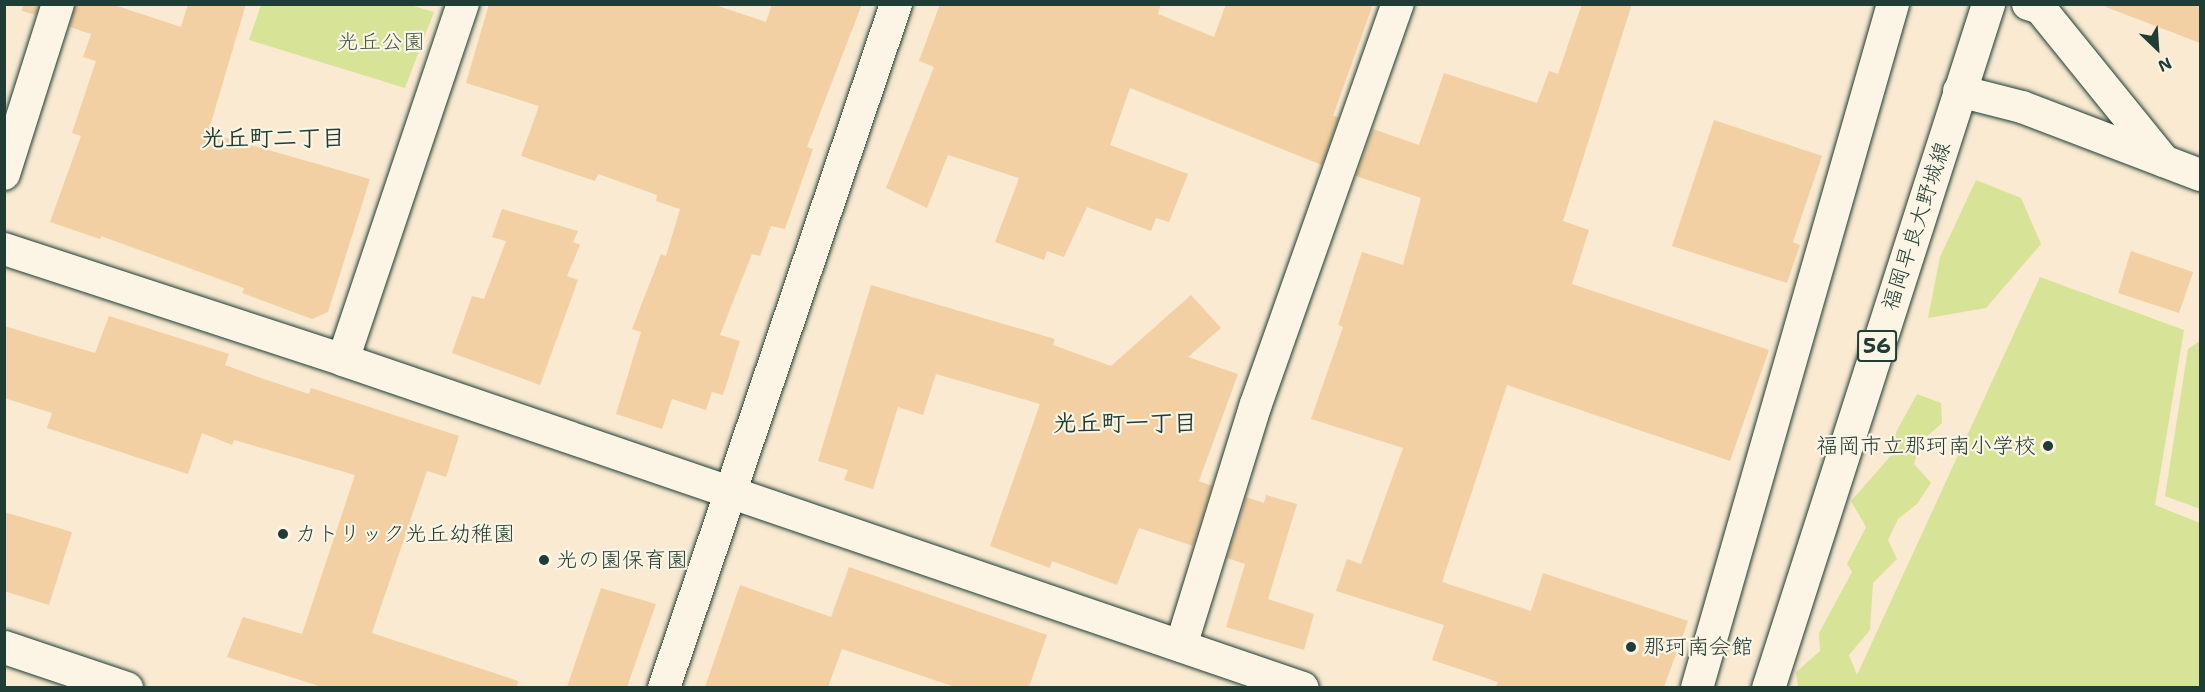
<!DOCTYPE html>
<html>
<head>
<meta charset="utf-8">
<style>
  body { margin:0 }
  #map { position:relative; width:2205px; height:692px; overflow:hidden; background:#f9ead1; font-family:"Shantell Sans","Klee One",sans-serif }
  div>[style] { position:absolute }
  .green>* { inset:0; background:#d7e497 }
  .building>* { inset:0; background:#f2d0a3 }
  .roads { filter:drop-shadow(0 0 2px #1f3d34) drop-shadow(0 0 2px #1f3d34) }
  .street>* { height:32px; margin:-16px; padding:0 16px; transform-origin:16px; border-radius:16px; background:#fcf5e5 }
  .secondary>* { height:33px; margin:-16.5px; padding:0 16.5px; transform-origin:16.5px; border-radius:16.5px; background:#fcf5e5 }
  .primary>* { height:33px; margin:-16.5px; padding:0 16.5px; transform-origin:16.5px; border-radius:16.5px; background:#fcf5e5 }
  .dots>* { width:16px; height:16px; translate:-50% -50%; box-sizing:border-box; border:3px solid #fcf5e5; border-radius:50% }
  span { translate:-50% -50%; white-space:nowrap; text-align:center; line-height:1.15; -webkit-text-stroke:4.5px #fcf5e5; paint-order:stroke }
  .shield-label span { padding:2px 4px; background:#fcf5e5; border:2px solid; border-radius:4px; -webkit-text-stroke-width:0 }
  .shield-label { font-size:21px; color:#1f3d34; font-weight:700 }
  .park-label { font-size:22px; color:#445e48 }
  .street-label { font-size:22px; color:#1f3d34 }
  .poi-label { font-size:22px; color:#1f3d34 }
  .right { translate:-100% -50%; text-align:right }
  .left { translate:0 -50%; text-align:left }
  .neighbourhood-label { font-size:24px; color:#1f3d34; font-weight:700 }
  .frame { position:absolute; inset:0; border:6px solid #1f3d34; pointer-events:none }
  .north { position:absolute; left:2127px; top:18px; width:60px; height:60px; -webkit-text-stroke:4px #fcf5e5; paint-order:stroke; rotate:155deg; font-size:16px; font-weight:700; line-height:24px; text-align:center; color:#1f3d34 }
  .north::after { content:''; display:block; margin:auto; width:21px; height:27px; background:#1f3d34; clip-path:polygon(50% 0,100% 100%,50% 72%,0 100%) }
</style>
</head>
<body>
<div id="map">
  <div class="green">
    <div style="clip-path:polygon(410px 5px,434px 12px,405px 88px,249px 40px,261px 5px)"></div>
    <div style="clip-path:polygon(1976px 180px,2021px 198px,2041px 244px,1986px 308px,1928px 318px,1940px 257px)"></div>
    <div style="clip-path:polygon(2040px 277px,2184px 330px,2155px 505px,2200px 523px,2200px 687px,1798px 687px,1796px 672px,1820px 651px,1819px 633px,1852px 572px,1847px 564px,1866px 527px,1851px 501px,1895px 451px,1896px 432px,1917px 394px,1941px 403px,1942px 423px,1921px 442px,1914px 464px,1931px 483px,1917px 504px,1898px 519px,1888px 540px,1897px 559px,1873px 583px,1870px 630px,1849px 655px,1857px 675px)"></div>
    <div style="clip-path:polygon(2200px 341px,2200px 509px,2165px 496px,2188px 349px)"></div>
  </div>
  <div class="building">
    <div style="clip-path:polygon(23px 4px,39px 4px,36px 15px,22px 11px)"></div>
    <div style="clip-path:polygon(75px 4px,111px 4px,181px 27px,188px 4px,246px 4px,208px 133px,370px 179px,328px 312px,312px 319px,242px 293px,244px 288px,101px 236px,100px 239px,50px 222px,81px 136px,72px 133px,96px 61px,83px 57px,91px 34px,70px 27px)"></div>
    <div style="clip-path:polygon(489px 4px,712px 4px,766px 22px,772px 4px,862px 4px,807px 147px,813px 149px,785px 229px,771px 226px,760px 256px,752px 254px,732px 304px,720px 335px,740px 341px,723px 395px,712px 392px,706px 410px,672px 399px,662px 429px,616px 414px,641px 332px,632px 329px,661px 254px,666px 256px,680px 209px,656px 201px,657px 195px,598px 174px,595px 181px,521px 156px,539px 106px,466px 83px)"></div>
    <div style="clip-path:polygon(940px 4px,1161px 4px,1158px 14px,1214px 37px,1226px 4px,1373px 4px,1333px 116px,1339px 117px,1322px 165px,1130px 88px,1110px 145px,1188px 174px,1169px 222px,1156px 218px,1151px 231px,1087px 207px,1064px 257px,1047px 251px,1044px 260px,995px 242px,1019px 178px,948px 155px,927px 208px,886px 188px,934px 67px,919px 61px)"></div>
    <div style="clip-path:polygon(1582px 4px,1632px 4px,1563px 221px,1589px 230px,1572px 284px,1769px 350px,1730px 461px,1507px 385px,1442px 582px,1531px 611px,1543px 573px,1688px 621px,1664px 687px,1496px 687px,1498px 682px,1432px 660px,1444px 625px,1336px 591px,1347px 559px,1361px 564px,1403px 448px,1311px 419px,1343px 327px,1338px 325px,1362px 252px,1403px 265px,1421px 198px,1356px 176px,1373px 129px,1419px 145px,1444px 73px,1537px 103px,1549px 71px,1558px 74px)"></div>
    <div style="clip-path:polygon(2107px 4px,2200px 4px,2200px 43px,2106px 7px)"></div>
    <div style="clip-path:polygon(1714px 120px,1822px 156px,1793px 242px,1800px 245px,1787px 283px,1672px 246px)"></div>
    <div style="clip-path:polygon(502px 209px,578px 231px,573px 242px,580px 245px,567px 276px,578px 280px,540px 385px,452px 353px,472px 296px,484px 299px,506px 241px,492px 237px)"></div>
    <div style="clip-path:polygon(2131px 251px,2193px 272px,2179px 313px,2118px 293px)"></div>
    <div style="clip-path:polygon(871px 285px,1055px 339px,1053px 345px,1111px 366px,1191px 295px,1221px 328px,1188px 357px,1238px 374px,1199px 481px,1212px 486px,1193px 546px,1139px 528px,1117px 585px,1052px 561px,1050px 568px,990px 546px,1040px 404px,936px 374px,923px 415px,898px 407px,873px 489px,844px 480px,848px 470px,818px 461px)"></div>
    <div style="clip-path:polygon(109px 316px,229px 354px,225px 365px,261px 378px,309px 394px,311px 388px,459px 436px,446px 477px,427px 471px,372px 633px,518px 681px,517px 687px,322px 687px,227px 657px,243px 617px,302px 634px,355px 475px,234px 440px,232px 445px,202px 433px,188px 474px,47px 428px,52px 413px,4px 398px,4px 326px,95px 353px)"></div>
    <div style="clip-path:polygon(1266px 495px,1297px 504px,1268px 599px,1314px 614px,1304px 650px,1226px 627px,1245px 564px,1227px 558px,1246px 497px,1264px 503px)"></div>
    <div style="clip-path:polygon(4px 512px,72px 532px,49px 605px,4px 591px)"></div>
    <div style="clip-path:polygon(849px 567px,1047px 635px,1029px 687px,955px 687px,842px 649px,828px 687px,705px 687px,740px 585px,831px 617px)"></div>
    <div style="clip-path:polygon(601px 588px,656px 604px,627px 687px,567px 687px)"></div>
  </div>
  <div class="roads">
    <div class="street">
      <div style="left:2028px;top:4px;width:13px;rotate:18deg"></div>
      <div style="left:2040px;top:8px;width:197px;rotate:51deg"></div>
      <div style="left:1959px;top:91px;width:65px;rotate:14.3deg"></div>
      <div style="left:2022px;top:107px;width:191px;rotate:20.9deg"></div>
      <div style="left:4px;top:174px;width:178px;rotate:-72.4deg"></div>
      <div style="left:4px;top:249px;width:357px;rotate:18.1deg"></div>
      <div style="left:343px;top:360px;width:1014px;rotate:18.86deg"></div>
      <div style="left:343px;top:360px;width:376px;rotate:-71.4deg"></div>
      <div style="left:1181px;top:646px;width:253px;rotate:-72.8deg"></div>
      <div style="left:1256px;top:404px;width:424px;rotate:-70.5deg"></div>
      <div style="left:664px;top:688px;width:722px;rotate:-71.26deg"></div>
      <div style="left:1697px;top:688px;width:712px;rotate:-74.01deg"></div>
    </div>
    <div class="secondary">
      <div style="left:4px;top:647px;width:129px;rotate:18.6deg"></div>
    </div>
    <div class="primary">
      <div style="left:1768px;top:688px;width:719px;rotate:-72.17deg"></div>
    </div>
  </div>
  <div class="dots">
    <div style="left:2048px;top:446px;background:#1f3d34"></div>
    <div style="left:283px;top:534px;background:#1f3d34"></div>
    <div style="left:544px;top:560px;background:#1f3d34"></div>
    <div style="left:1631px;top:647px;background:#1f3d34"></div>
  </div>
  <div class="shield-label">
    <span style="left:1877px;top:346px">56</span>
  </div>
  <div class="park-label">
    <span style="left:381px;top:42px">光丘公園</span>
  </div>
  <div class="street-label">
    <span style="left:1916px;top:226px;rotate:-72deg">福岡早良大野城線</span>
  </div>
  <div class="poi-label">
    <span class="right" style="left:2036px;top:446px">福岡市立那珂南小学校</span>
    <span class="left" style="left:295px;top:534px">カトリック光丘幼稚園</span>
    <span class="left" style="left:556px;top:560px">光の園保育園</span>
    <span class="left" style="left:1643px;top:647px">那珂南会館</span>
  </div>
  <div class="neighbourhood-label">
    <span style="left:273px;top:139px">光丘町二丁目</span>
    <span style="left:1125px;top:424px">光丘町一丁目</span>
  </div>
  <div class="frame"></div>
  <div class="north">N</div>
</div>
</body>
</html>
